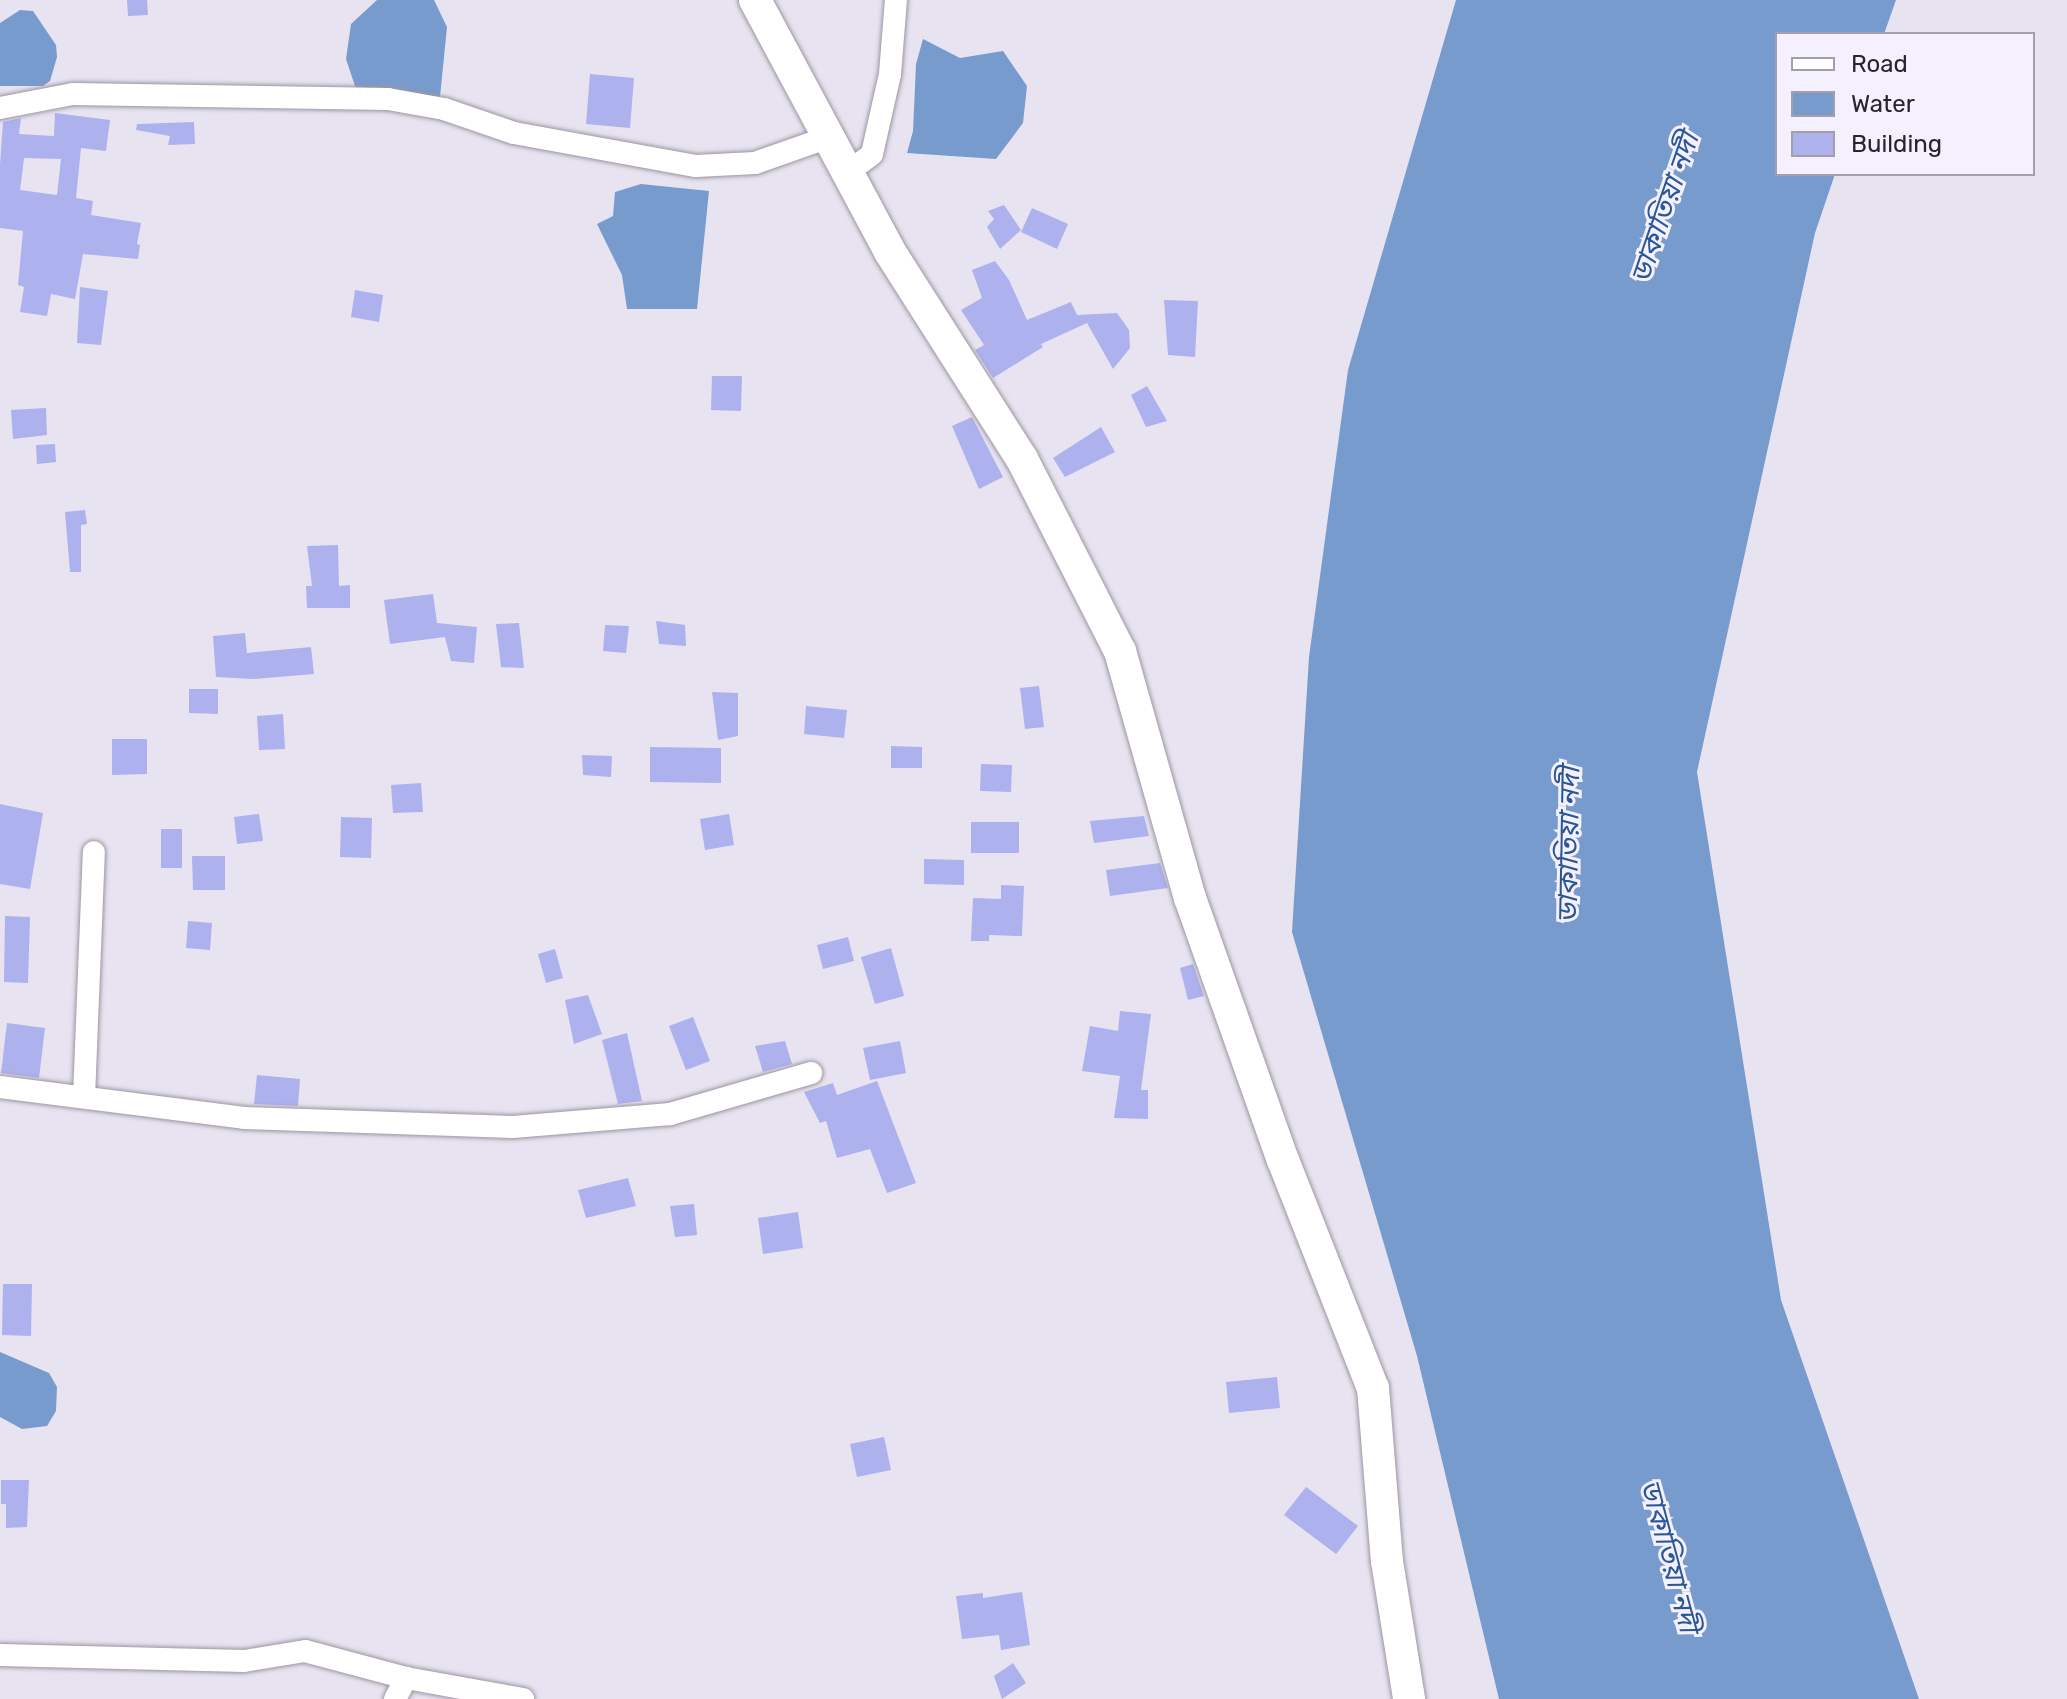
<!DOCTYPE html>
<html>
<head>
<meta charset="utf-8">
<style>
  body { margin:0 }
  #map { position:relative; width:2067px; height:1699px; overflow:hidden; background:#e8e3f0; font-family:Rubik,"Noto Sans Bengali",sans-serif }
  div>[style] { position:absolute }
  .water>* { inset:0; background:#789bce }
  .building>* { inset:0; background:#adb1ed }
  .roads { filter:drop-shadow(0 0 2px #9b96a2) drop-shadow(0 0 2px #9b96a2) }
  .minor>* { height:22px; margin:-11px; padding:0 11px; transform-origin:11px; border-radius:11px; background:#fff }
  .secondary>* { height:32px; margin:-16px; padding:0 16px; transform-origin:16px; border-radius:16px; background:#fff }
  span { translate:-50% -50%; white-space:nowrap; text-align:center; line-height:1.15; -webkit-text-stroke:6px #f5f0fd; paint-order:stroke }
  .water-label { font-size:28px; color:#295695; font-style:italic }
  .legend { position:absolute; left:1775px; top:32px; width:260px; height:144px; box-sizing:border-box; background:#f5f0fd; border:2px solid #a39fa8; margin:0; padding:10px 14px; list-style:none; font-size:24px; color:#272529 }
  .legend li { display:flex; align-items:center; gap:16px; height:40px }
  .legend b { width:40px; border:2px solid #a39fa8 }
</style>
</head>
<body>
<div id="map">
  <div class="water">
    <div style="clip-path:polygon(377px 0,434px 0,447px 27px,440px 97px,366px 88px,359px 98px,346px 59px,351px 24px)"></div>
    <div style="clip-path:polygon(1456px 0,1896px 0,1884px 34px,1777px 34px,1777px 174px,1835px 174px,1815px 233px,1697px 772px,1781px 1300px,1919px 1699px,1499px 1699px,1417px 1356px,1292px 932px,1309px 657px,1348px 370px)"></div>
    <div style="clip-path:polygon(20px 10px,33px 11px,56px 45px,57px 57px,50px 81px,43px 86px,0 86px,0 23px)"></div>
    <div style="clip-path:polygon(923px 39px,960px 58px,1003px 51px,1027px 86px,1023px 123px,996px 159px,907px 153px,913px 131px,916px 64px)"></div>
    <div style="clip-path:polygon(641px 184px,709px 191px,697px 309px,627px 309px,622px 275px,597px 224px,613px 216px,615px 192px)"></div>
    <div style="clip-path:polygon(0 1352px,49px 1373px,57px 1387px,56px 1411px,47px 1426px,22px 1429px,0 1417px)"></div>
  </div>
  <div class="building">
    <div style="clip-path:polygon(127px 0,147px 0,148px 15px,128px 16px)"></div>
    <div style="clip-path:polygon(590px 74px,634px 78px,630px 128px,586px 124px)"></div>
    <div style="clip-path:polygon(evenodd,55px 113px,110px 120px,106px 151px,81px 148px,76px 198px,93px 201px,91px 215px,141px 223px,137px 244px,140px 245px,138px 259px,83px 254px,75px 299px,51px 294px,47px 316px,20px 312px,24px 287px,18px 285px,23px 231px,0 228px,0 164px,3px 122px,21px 118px,19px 134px,54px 136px,55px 113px,24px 158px,61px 159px,57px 195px,20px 190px,24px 158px)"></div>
    <div style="clip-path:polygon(194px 122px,195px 144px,168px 145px,170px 136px,136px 130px,137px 124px)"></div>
    <div style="clip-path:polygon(1004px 205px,1021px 230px,1000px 249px,987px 227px,994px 219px,988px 211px)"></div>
    <div style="clip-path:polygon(1032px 208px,1068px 224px,1057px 249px,1021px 232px)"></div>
    <div style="clip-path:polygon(995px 261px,1009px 280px,1027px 320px,1071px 302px,1077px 315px,1117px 313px,1129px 330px,1130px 348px,1113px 369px,1087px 323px,1041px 344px,1043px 347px,993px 378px,975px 350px,984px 345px,961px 310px,982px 298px,972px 270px)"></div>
    <div style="clip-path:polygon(80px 287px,108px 291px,101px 345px,77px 343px)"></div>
    <div style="clip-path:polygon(355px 290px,383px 295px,379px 322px,351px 317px)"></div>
    <div style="clip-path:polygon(1164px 300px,1198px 301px,1195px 357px,1168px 355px)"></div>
    <div style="clip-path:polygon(712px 376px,742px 376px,741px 411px,711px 410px)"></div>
    <div style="clip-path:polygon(1147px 386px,1167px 421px,1146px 427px,1131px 395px)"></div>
    <div style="clip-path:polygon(46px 408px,47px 435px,13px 439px,11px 410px)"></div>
    <div style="clip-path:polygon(972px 417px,1003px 477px,979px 489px,952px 426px)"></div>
    <div style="clip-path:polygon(1101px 427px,1115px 452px,1065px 477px,1053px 458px)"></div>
    <div style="clip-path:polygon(55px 444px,56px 462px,37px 464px,36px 445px)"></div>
    <div style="clip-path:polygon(85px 510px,87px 524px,81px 525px,81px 572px,70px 572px,65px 512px)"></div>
    <div style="clip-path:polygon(338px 545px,339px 586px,350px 585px,350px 608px,307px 608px,306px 586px,312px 586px,307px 546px)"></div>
    <div style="clip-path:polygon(433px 594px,437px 623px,477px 627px,474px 663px,451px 661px,445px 637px,390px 644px,384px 600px)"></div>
    <div style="clip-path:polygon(656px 621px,685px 625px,686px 646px,659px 644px)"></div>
    <div style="clip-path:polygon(519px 623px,524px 668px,501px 667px,496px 624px)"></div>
    <div style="clip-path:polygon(605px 625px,629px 626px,626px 653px,603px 651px)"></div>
    <div style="clip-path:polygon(245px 633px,247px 653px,311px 647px,314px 674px,253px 679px,216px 677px,213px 636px)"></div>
    <div style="clip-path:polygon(1039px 686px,1044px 727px,1025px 729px,1020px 688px)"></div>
    <div style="clip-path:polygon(189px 689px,218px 689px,218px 714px,189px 713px)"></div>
    <div style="clip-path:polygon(712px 692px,738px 693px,738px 736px,718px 740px)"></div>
    <div style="clip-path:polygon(806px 706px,847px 710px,844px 738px,804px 734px)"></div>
    <div style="clip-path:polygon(283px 714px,285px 749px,259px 750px,257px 716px)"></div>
    <div style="clip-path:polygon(112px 739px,147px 739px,147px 774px,112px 775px)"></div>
    <div style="clip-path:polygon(891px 746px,922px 747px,922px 768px,891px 768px)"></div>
    <div style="clip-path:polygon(650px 747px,721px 748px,721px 783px,650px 782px)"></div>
    <div style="clip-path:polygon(582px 755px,612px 756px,611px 777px,583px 775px)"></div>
    <div style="clip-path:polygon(981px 764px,1012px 765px,1011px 792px,980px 791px)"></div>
    <div style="clip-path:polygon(421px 783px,423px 812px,393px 813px,391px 785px)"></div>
    <div style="clip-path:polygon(0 804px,43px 813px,30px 889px,0 884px)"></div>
    <div style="clip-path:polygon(259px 814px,263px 841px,237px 844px,234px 817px)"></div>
    <div style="clip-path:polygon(729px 814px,734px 845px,705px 850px,700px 819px)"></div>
    <div style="clip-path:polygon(1144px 816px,1149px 836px,1094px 843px,1090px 821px)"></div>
    <div style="clip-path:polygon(341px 817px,372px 818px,371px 858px,340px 857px)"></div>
    <div style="clip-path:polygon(971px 822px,1019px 822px,1019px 853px,971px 853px)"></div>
    <div style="clip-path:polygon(161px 829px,182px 829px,182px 868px,161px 868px)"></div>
    <div style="clip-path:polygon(192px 856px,225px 856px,225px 890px,193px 890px)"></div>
    <div style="clip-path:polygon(924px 859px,964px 860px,964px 885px,924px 884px)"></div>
    <div style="clip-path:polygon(1160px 863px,1168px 888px,1110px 896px,1106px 870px)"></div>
    <div style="clip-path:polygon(1001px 885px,1024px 886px,1022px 936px,989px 935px,989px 941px,971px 941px,973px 898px,1001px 899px)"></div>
    <div style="clip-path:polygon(5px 916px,30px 917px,28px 983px,4px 982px)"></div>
    <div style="clip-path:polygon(188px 921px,212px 923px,210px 950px,186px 948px)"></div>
    <div style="clip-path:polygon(848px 937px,854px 961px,823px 969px,817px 945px)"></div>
    <div style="clip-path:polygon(891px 948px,904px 996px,875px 1004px,861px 957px)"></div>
    <div style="clip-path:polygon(555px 949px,563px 978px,546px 983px,538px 954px)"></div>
    <div style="clip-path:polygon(1193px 964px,1204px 996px,1188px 1000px,1180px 968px)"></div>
    <div style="clip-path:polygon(588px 995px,602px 1034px,574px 1044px,565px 1000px)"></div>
    <div style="clip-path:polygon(1120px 1011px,1151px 1014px,1141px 1090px,1148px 1090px,1148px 1119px,1114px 1118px,1120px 1076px,1082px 1071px,1090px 1026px,1118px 1031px)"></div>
    <div style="clip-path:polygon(693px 1017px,710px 1061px,686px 1070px,669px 1026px)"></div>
    <div style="clip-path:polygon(7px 1023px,45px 1028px,39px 1078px,1px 1073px)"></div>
    <div style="clip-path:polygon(627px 1033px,642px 1101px,618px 1104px,602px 1040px)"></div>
    <div style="clip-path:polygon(785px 1041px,792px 1064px,763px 1072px,755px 1046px)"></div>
    <div style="clip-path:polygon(900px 1041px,906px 1073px,870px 1080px,863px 1048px)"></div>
    <div style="clip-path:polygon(257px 1075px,300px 1079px,298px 1106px,254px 1104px)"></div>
    <div style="clip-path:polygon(877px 1081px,916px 1183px,887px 1193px,870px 1149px,837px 1158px,826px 1121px,820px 1123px,804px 1092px,833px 1083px,837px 1095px)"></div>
    <div style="clip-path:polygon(628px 1178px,636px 1206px,586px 1218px,578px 1190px)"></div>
    <div style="clip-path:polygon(694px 1204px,697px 1235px,675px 1237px,670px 1206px)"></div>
    <div style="clip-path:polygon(798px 1212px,803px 1248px,763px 1254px,758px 1218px)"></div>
    <div style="clip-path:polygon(3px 1284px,32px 1284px,31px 1336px,2px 1335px)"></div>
    <div style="clip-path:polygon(1277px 1377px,1280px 1408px,1229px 1413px,1226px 1382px)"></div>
    <div style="clip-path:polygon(884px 1437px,891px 1470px,857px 1477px,850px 1444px)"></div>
    <div style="clip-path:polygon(1px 1480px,29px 1480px,27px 1527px,6px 1528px,6px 1504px,1px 1504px)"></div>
    <div style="clip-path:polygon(1306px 1487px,1358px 1526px,1336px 1554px,1284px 1515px)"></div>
    <div style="clip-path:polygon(1022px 1592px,1030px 1645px,1001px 1650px,999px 1635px,962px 1639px,956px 1596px,983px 1593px,983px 1598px)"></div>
    <div style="clip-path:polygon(1013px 1663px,1026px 1683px,1002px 1699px,994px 1676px)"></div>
  </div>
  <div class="roads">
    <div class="minor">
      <div style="left:0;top:108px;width:74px;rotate:-10.9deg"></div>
      <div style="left:73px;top:94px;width:315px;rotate:0.9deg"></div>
      <div style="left:388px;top:99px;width:57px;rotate:10.1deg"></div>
      <div style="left:444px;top:109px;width:74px;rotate:18.9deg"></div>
      <div style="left:514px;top:133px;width:185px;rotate:10.3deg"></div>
      <div style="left:696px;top:166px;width:59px;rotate:-2.9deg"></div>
      <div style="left:755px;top:163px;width:78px;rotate:-19.4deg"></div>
      <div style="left:847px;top:173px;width:31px;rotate:-37deg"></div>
      <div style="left:872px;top:154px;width:82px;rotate:-77.3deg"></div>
      <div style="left:890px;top:74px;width:74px;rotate:-85.4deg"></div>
      <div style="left:0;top:1087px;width:246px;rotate:7.2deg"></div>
      <div style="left:244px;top:1118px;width:269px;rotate:1.9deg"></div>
      <div style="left:513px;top:1127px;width:158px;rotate:-4.7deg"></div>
      <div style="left:670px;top:1114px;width:147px;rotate:-16.2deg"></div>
      <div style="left:84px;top:1097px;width:245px;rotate:-87.7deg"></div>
      <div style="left:0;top:1655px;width:244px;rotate:1.4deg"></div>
      <div style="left:244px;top:1661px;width:62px;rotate:-9.3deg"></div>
      <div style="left:305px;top:1651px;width:105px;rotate:15deg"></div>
      <div style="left:406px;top:1678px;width:119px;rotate:10.2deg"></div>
      <div style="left:395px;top:1699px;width:24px;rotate:-62deg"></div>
    </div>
    <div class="secondary">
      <div style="left:755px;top:0;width:286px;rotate:61.8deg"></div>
      <div style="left:890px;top:252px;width:246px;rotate:57.5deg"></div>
      <div style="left:1022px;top:459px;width:216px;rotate:63deg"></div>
      <div style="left:1120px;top:651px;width:257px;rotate:74.2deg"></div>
      <div style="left:1190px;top:898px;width:278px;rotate:70.5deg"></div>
      <div style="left:1283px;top:1160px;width:245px;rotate:68.5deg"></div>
      <div style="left:1373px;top:1388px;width:174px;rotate:85.4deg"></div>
      <div style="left:1387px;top:1561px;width:140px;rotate:80.9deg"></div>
    </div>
  </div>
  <div class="water-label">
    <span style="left:1665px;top:208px;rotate:-71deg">ডাকাতিয়া নদী</span>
    <span style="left:1569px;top:845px;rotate:-89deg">ডাকাতিয়া নদী</span>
    <span style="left:1669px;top:1556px;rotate:75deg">ডাকাতিয়া নদী</span>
  </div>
  <ul class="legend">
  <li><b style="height:10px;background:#fff"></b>Road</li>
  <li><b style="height:22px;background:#789bce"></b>Water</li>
  <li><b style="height:22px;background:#adb1ed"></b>Building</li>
  </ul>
</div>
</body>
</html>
